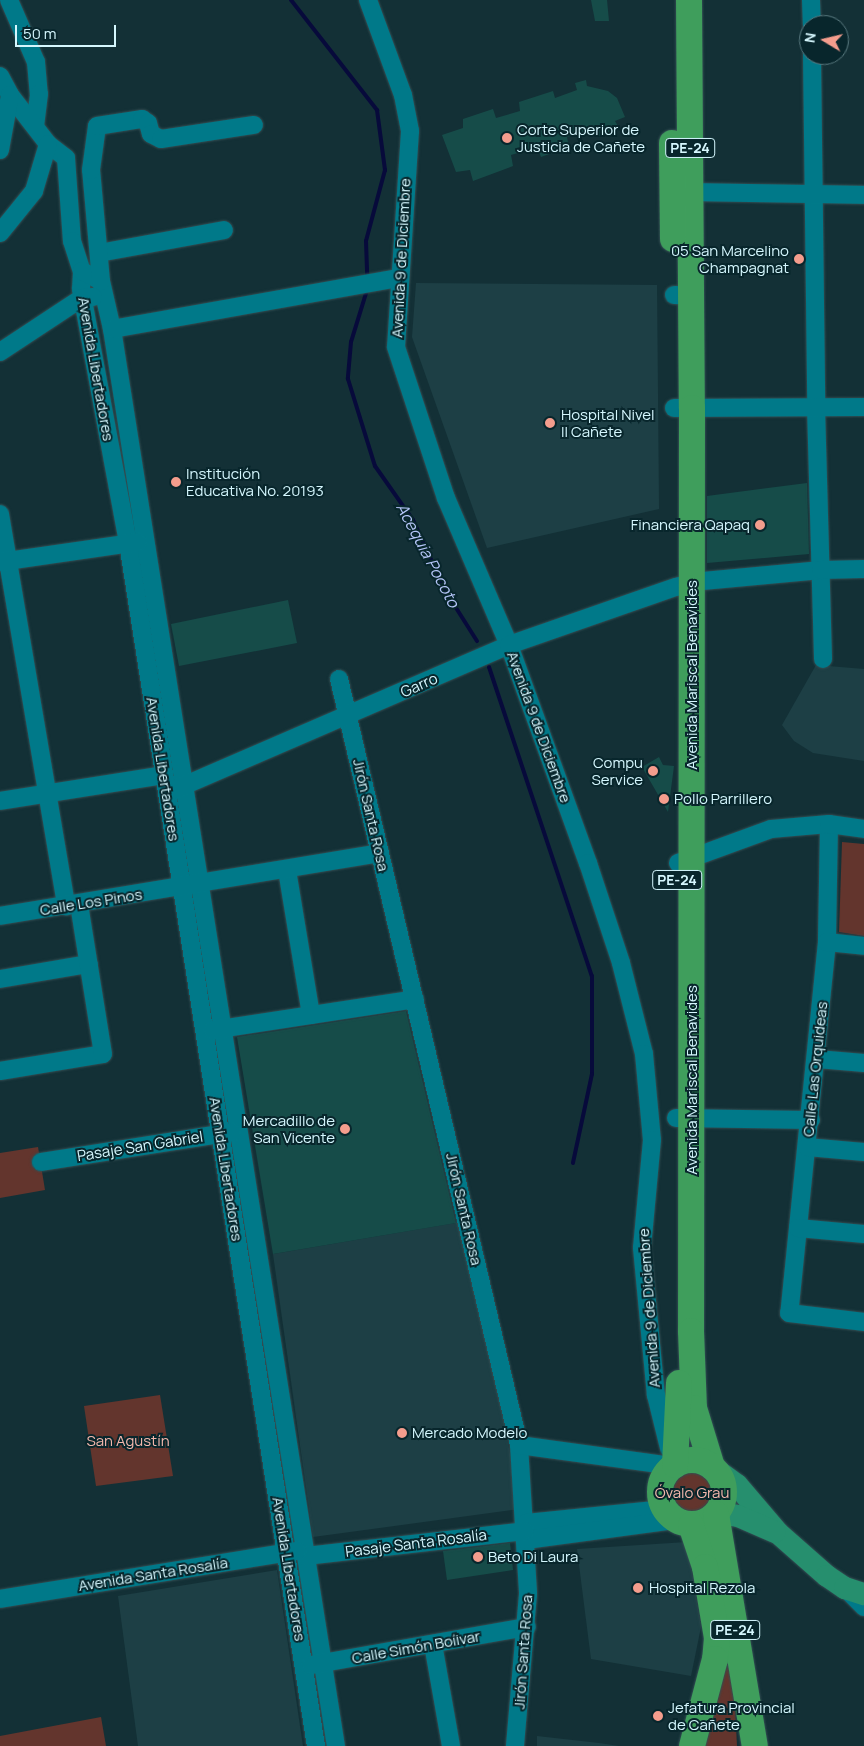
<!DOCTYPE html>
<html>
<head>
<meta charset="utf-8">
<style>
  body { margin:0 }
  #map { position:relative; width:864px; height:1746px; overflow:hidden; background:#133036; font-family:Manrope,sans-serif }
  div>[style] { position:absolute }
  .built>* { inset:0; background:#1d3f45 }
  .green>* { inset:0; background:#63352d }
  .round { border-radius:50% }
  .stream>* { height:4px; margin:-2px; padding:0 2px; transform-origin:2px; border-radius:2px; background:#070a3b }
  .building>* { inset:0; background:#164c49 }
  .roads { filter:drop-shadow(0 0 1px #334e53) drop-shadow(0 0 1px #334e53) }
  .minor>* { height:18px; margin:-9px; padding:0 9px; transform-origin:9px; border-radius:9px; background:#007989 }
  .major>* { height:22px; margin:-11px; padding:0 11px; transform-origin:11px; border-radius:11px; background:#268f6e }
  .highway>* { height:26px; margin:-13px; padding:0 13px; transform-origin:13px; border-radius:13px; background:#3f9e5c }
  .highway>.ring { margin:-13px; padding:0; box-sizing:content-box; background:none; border:26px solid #3f9e5c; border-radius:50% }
  .dots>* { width:14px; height:14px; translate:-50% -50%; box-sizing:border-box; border:2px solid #08262c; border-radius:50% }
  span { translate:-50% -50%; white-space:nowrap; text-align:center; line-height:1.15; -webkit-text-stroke:4px #08262c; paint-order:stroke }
  .shield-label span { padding:1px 4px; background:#08262c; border:1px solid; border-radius:4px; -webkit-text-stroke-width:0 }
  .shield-label { font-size:14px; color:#d5f7fe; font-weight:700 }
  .poi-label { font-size:15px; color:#d5f7fe }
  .left { translate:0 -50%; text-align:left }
  .right { translate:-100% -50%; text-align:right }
  .street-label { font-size:15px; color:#d5f7fe }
  .park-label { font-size:15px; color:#f5b8ad }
  .water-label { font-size:16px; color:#b4c5f7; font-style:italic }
  .north { position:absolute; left:799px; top:15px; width:50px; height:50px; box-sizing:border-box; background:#08262c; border:1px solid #5a7a80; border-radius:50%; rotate:279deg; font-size:14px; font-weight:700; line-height:20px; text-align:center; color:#d5f7fe }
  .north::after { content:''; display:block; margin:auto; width:18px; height:22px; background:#f49d8d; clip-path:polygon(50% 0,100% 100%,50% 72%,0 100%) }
  .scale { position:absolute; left:15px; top:25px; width:101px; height:22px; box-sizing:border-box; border:2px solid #d5f7fe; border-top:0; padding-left:6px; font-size:15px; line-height:18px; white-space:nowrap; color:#d5f7fe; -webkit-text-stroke:4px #08262c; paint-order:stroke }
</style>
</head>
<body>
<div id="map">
  <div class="built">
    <div style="clip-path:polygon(416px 283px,657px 285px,659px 509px,487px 548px,412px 337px)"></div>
    <div style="clip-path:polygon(816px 665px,864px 669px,864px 761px,813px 753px,794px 741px,782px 725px)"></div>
    <div style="clip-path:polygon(461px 1222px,492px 1356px,520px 1509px,313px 1537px,273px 1254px)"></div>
    <div style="clip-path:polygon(687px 1542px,701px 1627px,691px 1676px,591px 1659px,577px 1549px)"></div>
    <div style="clip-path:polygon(277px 1570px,303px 1746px,138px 1746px,118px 1596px)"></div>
    <div style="clip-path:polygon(537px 1736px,599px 1743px,619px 1746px,537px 1746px)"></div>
  </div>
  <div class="green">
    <div style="clip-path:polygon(842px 842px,864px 844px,864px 936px,839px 932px)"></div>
    <div style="clip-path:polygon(38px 1147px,45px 1190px,0 1198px,0 1153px)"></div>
    <div style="clip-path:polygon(160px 1395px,173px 1476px,96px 1486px,84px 1406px)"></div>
    <div class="round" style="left:665px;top:1466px;width:54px;height:54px"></div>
    <div style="clip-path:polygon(725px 1643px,735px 1707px,737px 1746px,700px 1746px)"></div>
    <div style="clip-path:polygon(101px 1717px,106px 1746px,0 1746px,0 1736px)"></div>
  </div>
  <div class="stream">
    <div style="left:291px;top:0;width:140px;rotate:52deg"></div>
    <div style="left:377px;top:110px;width:61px;rotate:82.4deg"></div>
    <div style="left:385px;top:170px;width:73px;rotate:105deg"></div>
    <div style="left:366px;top:241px;width:37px;rotate:88deg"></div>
    <div style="left:367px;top:290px;width:54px;rotate:107.1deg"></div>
    <div style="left:351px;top:342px;width:37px;rotate:95deg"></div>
    <div style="left:348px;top:379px;width:91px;rotate:72.8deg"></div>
    <div style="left:375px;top:466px;width:66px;rotate:54.9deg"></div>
    <div style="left:413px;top:520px;width:79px;rotate:65.4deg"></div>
    <div style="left:446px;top:592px;width:58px;rotate:57.7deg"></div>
    <div style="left:489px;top:667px;width:326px;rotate:71.6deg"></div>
    <div style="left:592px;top:976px;width:98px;rotate:90deg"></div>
    <div style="left:592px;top:1074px;width:91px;rotate:102.1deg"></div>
  </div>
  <div class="building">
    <div style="clip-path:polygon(591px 0,607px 0,609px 21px,595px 21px)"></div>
    <div style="clip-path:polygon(586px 80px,587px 86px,608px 91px,617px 98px,625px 117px,615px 121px,619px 128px,597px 137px,592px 129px,567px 137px,569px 147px,541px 157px,537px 147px,511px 155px,513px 166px,473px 181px,470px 170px,456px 172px,442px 135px,463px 128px,463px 119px,493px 109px,496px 118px,520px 111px,519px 102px,553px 91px,555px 98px,577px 90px,575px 83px)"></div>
    <div style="clip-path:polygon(807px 483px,809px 554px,707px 563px,707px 496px)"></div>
    <div style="clip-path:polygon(288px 600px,297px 643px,179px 666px,171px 624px)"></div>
    <div style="clip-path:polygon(659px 757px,663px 765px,674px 766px,668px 812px,642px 767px)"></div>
    <div style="clip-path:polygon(406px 1011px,456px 1223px,273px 1254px,237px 1037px)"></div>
    <div style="clip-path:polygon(510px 1543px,513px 1570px,447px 1580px,443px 1551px)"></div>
  </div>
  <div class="roads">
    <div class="minor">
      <div style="left:9px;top:0;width:68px;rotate:66.5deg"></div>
      <div style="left:36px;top:62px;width:32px;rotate:85deg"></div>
      <div style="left:39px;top:94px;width:32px;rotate:97deg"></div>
      <div style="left:368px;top:0;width:101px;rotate:69.8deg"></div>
      <div style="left:403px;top:95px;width:37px;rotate:79deg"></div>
      <div style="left:410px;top:131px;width:216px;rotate:93.7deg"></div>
      <div style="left:396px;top:347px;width:159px;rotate:71.7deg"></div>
      <div style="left:446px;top:498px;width:160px;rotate:66.8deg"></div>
      <div style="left:509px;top:645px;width:232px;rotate:70.1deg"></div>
      <div style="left:588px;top:863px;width:105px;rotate:71.7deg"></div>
      <div style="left:621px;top:963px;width:94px;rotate:75.8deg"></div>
      <div style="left:644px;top:1054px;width:86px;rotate:84.7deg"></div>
      <div style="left:652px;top:1140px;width:108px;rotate:95.3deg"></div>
      <div style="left:642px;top:1248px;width:148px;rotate:84.6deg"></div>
      <div style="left:656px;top:1395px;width:55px;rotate:76.2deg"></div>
      <div style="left:811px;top:0;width:25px;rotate:88deg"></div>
      <div style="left:812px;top:55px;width:352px;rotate:89.3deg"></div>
      <div style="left:816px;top:407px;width:252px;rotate:88.4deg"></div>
      <div style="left:0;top:76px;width:21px;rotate:62deg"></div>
      <div style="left:10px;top:95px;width:62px;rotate:52.2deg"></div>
      <div style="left:48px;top:144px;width:23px;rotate:38deg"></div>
      <div style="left:66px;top:158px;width:83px;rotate:85.9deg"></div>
      <div style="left:72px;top:241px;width:32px;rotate:72deg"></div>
      <div style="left:82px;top:271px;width:18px;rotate:93deg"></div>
      <div style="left:81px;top:289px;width:258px;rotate:79.5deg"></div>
      <div style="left:128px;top:543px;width:1218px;rotate:81.12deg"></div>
      <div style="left:0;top:150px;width:56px;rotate:-79.7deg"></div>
      <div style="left:680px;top:192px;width:184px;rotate:0.9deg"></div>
      <div style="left:0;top:233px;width:54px;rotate:-51deg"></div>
      <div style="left:34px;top:191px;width:49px;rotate:-73.4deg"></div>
      <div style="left:99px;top:253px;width:127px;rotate:-10.4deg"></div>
      <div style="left:82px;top:271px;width:21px;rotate:28deg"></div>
      <div style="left:101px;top:281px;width:49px;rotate:77.1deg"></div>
      <div style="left:112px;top:329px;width:1435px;rotate:81.02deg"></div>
      <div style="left:101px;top:281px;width:111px;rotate:-95.1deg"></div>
      <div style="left:91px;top:170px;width:44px;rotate:-82.2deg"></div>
      <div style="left:97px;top:126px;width:46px;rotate:-8.8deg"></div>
      <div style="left:142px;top:119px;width:7px;rotate:34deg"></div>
      <div style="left:148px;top:123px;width:11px;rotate:75deg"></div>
      <div style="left:151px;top:134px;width:11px;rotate:27deg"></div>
      <div style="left:161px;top:139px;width:94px;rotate:-8.6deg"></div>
      <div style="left:674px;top:295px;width:17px;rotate:3deg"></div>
      <div style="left:112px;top:329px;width:291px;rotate:-10.1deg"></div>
      <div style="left:0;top:352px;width:98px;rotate:-33.4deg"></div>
      <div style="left:82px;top:298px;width:11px;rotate:-5deg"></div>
      <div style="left:674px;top:408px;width:190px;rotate:-0.3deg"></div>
      <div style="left:0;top:514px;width:398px;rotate:80.4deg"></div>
      <div style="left:0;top:562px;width:139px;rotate:-8.2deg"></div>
      <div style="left:339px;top:679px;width:787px;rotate:76.78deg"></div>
      <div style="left:519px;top:1445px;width:149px;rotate:86.5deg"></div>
      <div style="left:528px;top:1594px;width:153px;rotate:94.9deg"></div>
      <div style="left:174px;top:790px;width:365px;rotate:-23.4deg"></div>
      <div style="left:509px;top:645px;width:177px;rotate:-19.2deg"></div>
      <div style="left:676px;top:587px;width:17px;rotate:-17deg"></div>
      <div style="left:692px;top:582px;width:130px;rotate:-5.3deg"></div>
      <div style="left:821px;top:570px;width:43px;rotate:-1.3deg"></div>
      <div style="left:0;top:801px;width:166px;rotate:-9deg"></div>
      <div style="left:829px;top:824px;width:118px;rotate:91deg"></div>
      <div style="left:827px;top:942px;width:373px;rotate:95.8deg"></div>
      <div style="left:789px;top:1313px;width:76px;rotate:6.8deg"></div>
      <div style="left:678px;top:863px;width:99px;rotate:-20.1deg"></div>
      <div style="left:771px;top:829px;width:58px;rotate:-4.9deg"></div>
      <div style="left:829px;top:824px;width:35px;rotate:8deg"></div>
      <div style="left:287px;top:870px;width:147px;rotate:80.6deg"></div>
      <div style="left:0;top:916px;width:385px;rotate:-9.4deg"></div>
      <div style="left:827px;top:942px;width:37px;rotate:6deg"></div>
      <div style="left:0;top:979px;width:90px;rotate:-9.6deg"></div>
      <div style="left:213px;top:1030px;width:204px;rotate:-8.7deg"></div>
      <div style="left:817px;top:1059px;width:47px;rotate:4.9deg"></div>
      <div style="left:0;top:1071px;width:104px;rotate:-9.4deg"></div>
      <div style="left:103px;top:1054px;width:152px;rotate:-99.1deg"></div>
      <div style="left:676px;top:1118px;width:135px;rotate:0.8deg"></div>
      <div style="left:807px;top:1147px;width:57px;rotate:5deg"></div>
      <div style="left:41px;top:1162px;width:193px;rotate:-8.9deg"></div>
      <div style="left:798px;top:1228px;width:66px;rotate:5.2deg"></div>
      <div style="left:519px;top:1445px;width:154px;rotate:7.8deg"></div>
      <div style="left:526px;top:1523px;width:139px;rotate:-5.8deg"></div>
      <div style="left:526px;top:1540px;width:150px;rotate:-7.6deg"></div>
      <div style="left:306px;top:1556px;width:220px;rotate:-6.5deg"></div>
      <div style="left:845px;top:1588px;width:27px;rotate:45deg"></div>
      <div style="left:0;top:1599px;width:301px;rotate:-9.2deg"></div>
      <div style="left:433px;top:1644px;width:104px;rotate:80deg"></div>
      <div style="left:311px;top:1665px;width:219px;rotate:-10deg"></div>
    </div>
    <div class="major">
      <div style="left:715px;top:1469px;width:27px;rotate:36deg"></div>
      <div style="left:737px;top:1485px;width:63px;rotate:49.5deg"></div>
      <div style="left:778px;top:1533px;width:65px;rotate:41.3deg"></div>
      <div style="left:827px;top:1576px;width:22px;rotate:34deg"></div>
      <div style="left:845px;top:1588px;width:20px;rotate:18deg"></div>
      <div style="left:717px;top:1513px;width:21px;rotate:8deg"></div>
      <div style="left:738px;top:1516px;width:40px;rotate:23.4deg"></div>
    </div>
    <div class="highway">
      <div style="left:689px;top:0;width:408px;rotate:89.6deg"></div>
      <div style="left:692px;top:408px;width:923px;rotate:90.06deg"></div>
      <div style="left:691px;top:1331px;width:77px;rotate:87.8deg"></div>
      <div style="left:694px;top:1408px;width:62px;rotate:73deg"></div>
      <div style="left:672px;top:143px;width:96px;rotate:89.4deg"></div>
      <div class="ring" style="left:660px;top:1460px;width:38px;height:38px"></div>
      <div style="left:675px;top:1465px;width:82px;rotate:-87.2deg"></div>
      <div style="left:716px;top:1514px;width:235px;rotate:80.5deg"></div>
      <div style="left:691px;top:1525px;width:44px;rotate:71.6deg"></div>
      <div style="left:705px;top:1567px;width:72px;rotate:80.4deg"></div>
      <div style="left:717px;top:1638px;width:21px;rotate:95deg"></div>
      <div style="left:715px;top:1659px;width:90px;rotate:104.8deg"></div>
    </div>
  </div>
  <div class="dots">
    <div style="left:507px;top:138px;background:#f49d8d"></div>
    <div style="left:799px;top:259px;background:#f49d8d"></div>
    <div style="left:550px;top:423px;background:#f49d8d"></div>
    <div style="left:176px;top:482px;background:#f49d8d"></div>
    <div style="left:760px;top:525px;background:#f49d8d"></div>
    <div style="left:653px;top:771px;background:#f49d8d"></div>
    <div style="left:664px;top:799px;background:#f49d8d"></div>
    <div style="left:345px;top:1129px;background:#f49d8d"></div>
    <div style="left:402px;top:1433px;background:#f49d8d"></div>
    <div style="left:478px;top:1557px;background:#f49d8d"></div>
    <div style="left:638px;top:1588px;background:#f49d8d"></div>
    <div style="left:658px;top:1716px;background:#f49d8d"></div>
  </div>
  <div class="shield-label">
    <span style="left:690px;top:148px">PE-24</span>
    <span style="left:677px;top:880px">PE-24</span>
    <span style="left:735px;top:1630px">PE-24</span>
  </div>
  <div class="poi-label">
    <span class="left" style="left:517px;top:138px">Corte Superior de<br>Justicia de Cañete</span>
    <span class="right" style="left:789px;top:259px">05 San Marcelino<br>Champagnat</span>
    <span class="left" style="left:561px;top:423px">Hospital Nivel<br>II Cañete</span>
    <span class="left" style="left:186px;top:482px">Institución<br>Educativa No. 20193</span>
    <span class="right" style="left:750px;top:525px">Financiera Qapaq</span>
    <span class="right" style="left:643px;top:771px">Compu<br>Service</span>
    <span class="left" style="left:674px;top:799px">Pollo Parrillero</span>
    <span class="right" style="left:335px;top:1129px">Mercadillo de<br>San Vicente</span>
    <span class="left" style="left:412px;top:1433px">Mercado Modelo</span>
    <span class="left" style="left:488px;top:1557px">Beto Di Laura</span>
    <span class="left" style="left:649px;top:1588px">Hospital Rezola</span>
    <span class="left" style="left:668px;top:1716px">Jefatura Provincial<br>de Cañete</span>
  </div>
  <div class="street-label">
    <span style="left:401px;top:258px;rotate:-87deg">Avenida 9 de Diciembre</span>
    <span style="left:96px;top:369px;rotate:80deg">Avenida Libertadores</span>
    <span style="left:692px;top:675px;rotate:-90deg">Avenida Mariscal Benavides</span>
    <span style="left:419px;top:685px;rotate:-24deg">Garro</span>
    <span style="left:539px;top:727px;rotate:70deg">Avenida 9 de Diciembre</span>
    <span style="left:163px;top:769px;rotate:81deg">Avenida Libertadores</span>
    <span style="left:371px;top:815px;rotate:77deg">Jirón Santa Rosa</span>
    <span style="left:91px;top:902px;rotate:-9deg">Calle Los Pinos</span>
    <span style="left:815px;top:1069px;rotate:-84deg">Calle Las Orquideas</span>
    <span style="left:692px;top:1080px;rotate:-90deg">Avenida Mariscal Benavides</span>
    <span style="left:140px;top:1146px;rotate:-9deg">Pasaje San Gabriel</span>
    <span style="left:226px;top:1169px;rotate:81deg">Avenida Libertadores</span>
    <span style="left:464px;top:1209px;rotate:77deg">Jirón Santa Rosa</span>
    <span style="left:649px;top:1308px;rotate:-94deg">Avenida 9 de Diciembre</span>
    <span style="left:416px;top:1543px;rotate:-7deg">Pasaje Santa Rosalía</span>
    <span style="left:289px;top:1569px;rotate:81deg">Avenida Libertadores</span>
    <span style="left:153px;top:1574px;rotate:-9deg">Avenida Santa Rosalía</span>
    <span style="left:416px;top:1647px;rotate:-10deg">Calle Simón Boíivar</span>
    <span style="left:523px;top:1652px;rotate:-86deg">Jirón Santa Rosa</span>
  </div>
  <div class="park-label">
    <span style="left:128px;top:1441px">San Agustín</span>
    <span style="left:692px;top:1493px">Óvalo Grau</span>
  </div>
  <div class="water-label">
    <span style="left:428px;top:555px;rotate:62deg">Acequia Pocoto</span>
  </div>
  <div class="north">N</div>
  <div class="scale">50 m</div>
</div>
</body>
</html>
